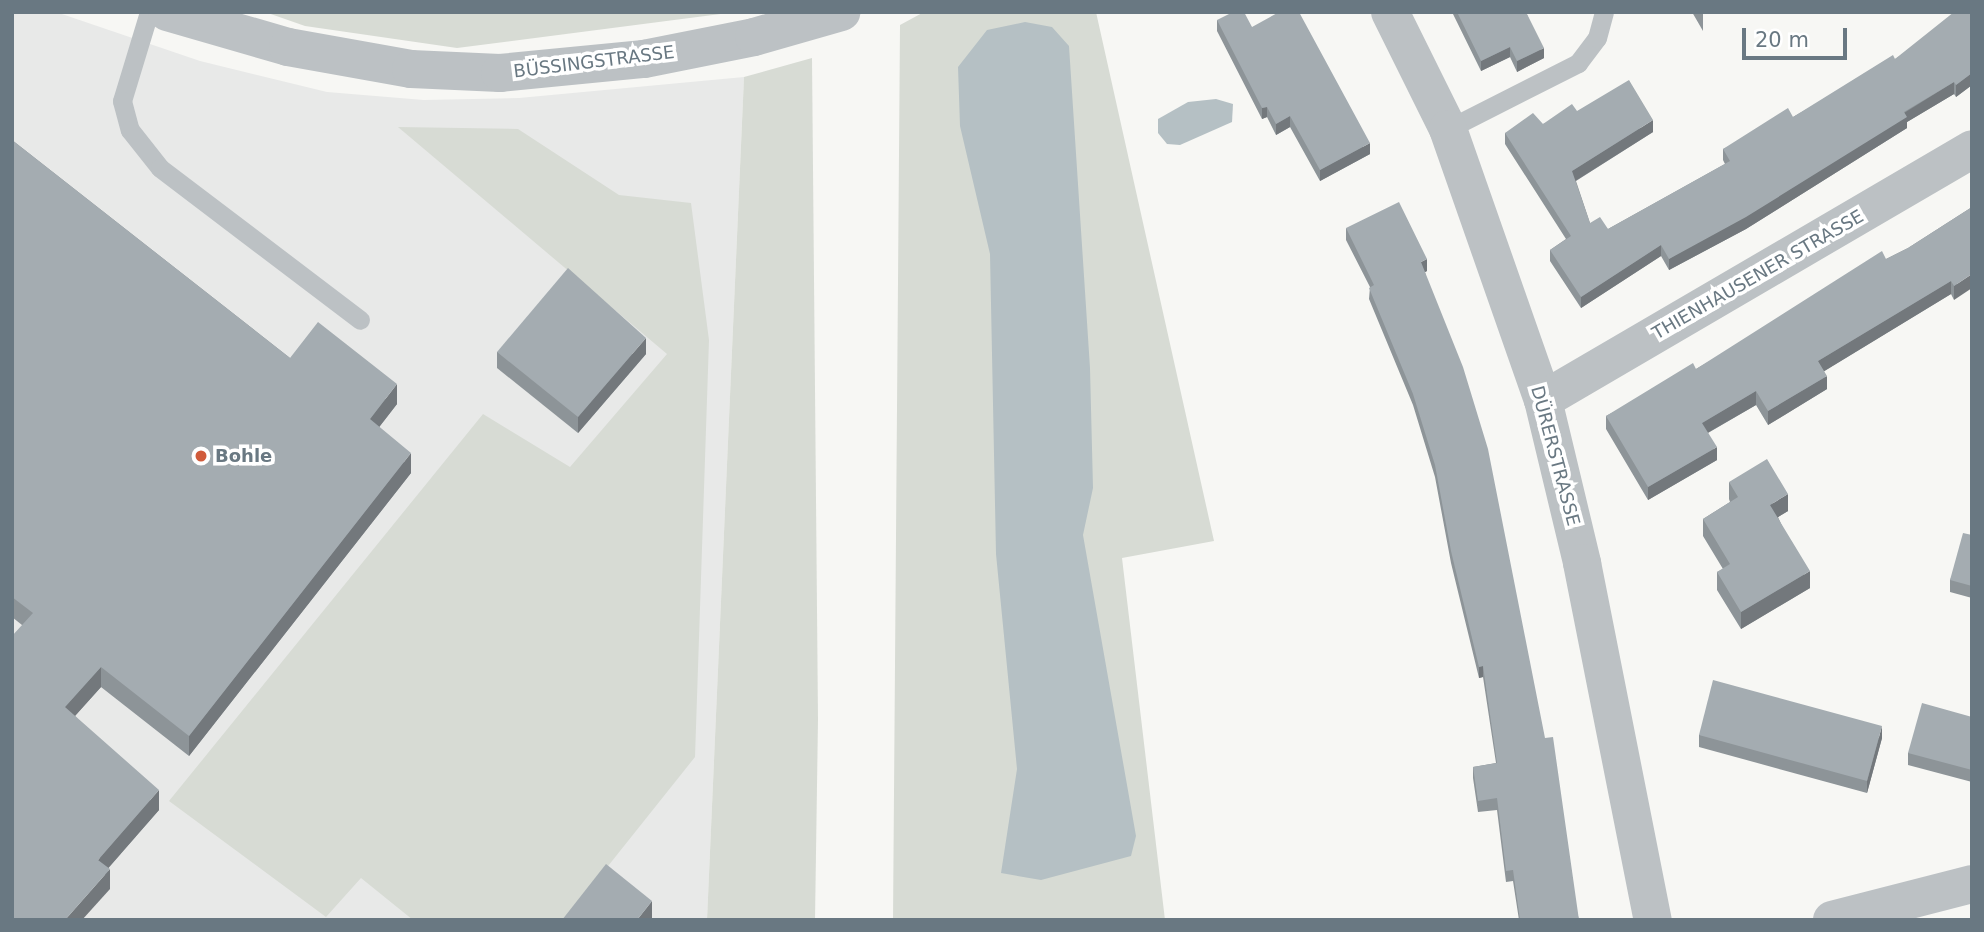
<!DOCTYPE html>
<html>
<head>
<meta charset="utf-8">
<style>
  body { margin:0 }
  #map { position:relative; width:1984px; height:932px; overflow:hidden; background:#f7f7f4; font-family:"DejaVu Sans",sans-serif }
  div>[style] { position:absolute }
  .built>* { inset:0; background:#e8e9e8 }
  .green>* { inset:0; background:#d7dbd4 }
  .water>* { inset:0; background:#b5c0c4 }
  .service>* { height:19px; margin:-9.5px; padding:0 9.5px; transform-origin:9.5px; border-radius:9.5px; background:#bcc1c4 }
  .minor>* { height:38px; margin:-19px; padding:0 19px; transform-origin:19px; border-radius:19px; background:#bcc1c4 }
  .wall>* { inset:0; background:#8d9498 }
  .shaded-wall>* { inset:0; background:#73787c }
  .building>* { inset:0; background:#a4acb1 }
  .dots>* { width:19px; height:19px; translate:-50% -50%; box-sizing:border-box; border:4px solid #fff; border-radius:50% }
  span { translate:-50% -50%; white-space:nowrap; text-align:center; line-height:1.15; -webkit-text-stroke:7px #fff; paint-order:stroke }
  .street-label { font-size:18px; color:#697882 }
  .poi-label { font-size:18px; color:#697882; font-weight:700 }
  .left { translate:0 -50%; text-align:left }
  .frame { position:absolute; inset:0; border:14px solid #697882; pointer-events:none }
  .scale { position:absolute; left:1742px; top:28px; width:105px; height:32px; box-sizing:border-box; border:4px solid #697882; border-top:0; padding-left:9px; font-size:21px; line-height:24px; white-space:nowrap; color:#697882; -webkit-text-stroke:5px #fff; paint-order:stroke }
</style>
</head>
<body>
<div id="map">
  <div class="built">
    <div style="clip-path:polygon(12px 12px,56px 12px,200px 61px,327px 92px,424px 100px,519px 98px,744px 77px,707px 920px,12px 920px)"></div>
  </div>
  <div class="green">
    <div style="clip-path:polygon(265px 12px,736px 12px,457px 48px,305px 26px)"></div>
    <div style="clip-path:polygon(924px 12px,1096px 12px,1214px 541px,1122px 558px,1165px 920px,893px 920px,900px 25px)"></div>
    <div style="clip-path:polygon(812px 58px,818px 719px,815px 920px,707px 920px,744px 77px)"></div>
    <div style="clip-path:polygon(398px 127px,518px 129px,619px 195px,691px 203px,709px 340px,695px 757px,565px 920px,413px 920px,361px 878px,326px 917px,169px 801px,483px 414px,570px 467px,667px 354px)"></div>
  </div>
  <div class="water">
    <div style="clip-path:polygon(1025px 22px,1052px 27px,1069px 46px,1090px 368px,1093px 488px,1083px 535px,1136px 836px,1131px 856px,1041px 880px,1001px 873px,1017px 769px,996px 554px,990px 254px,960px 126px,958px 67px,987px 30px)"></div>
    <div style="clip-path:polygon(1216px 99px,1233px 104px,1232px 122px,1180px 145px,1167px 144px,1158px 133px,1158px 119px,1188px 102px)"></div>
  </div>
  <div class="service">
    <div style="left:149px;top:12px;width:93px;rotate:106.9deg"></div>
    <div style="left:122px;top:101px;width:30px;rotate:75deg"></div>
    <div style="left:130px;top:130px;width:48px;rotate:51.7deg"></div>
    <div style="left:160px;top:168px;width:251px;rotate:37.2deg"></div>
    <div style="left:1448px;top:129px;width:146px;rotate:-26.9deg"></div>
    <div style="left:1578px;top:63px;width:31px;rotate:-53deg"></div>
    <div style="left:1597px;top:38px;width:27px;rotate:-75deg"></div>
  </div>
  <div class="minor">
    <div style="left:167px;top:12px;width:126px;rotate:16.1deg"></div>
    <div style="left:288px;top:47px;width:125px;rotate:10.1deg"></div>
    <div style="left:411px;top:69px;width:89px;rotate:2.6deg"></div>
    <div style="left:500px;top:73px;width:145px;rotate:-5.6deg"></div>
    <div style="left:644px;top:59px;width:112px;rotate:-11.3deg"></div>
    <div style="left:754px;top:37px;width:91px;rotate:-16deg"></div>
    <div style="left:1390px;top:12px;width:131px;rotate:63.6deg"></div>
    <div style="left:1448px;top:129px;width:287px;rotate:70.7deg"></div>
    <div style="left:1543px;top:400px;width:168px;rotate:76.5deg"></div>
    <div style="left:1582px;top:563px;width:364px;rotate:78.8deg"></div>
    <div style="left:1543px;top:400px;width:497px;rotate:-30.3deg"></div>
    <div style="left:1832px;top:920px;width:145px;rotate:-14.4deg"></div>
  </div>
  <div class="wall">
    <div style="clip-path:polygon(1452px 12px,1526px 12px,1544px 58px,1517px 72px,1510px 57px,1481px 71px)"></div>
    <div style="clip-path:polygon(1692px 12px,1706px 12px,1703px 14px,1703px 31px)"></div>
    <div style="clip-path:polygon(1972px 12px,1972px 85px,1956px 97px,1954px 94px,1907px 122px,1907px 128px,1746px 229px,1669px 270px,1661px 256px,1581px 308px,1550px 261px,1550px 250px,1566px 239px,1505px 144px,1505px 133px,1543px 124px,1577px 111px,1653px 132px,1576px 181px,1590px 223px,1608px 229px,1725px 164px,1723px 160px,1723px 149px,1793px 117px,1895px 59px)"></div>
    <div style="clip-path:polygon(1217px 20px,1252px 27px,1370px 154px,1320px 181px,1290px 127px,1276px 135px,1267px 117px,1262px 119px,1217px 31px)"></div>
    <div style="clip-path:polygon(12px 140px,290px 358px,397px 404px,379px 427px,411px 473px,189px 756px,101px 687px,75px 716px,159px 810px,108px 868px,110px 889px,22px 625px,12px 617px)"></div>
    <div style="clip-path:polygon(1972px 207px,1954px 300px,1951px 294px,1824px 371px,1827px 389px,1768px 425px,1756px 405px,1708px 433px,1717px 460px,1648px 500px,1606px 429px,1606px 416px,1696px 369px,1886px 259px,1908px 248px)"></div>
    <div style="clip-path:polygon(1346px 228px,1427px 271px,1425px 272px,1579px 920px,1519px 920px,1513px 881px,1506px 882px,1497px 810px,1478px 812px,1473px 778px,1473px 767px,1496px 763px,1483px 677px,1479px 678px,1451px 563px,1435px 477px,1413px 405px,1369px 299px,1370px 287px,1346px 240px)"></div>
    <div style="clip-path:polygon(497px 352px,646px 354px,578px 433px,497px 368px)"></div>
    <div style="clip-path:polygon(1729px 482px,1788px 511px,1778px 517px,1810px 588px,1741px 629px,1717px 590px,1717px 572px,1723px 569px,1703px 536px,1703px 519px,1730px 502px,1729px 499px)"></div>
    <div style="clip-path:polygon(1972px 535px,1972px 598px,1950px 592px,1950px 580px)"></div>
    <div style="clip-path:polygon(1972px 717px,1972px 782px,1908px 765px,1908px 753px)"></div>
    <div style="clip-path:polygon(1699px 735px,1882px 738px,1867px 793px,1699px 747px)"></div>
  </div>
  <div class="shaded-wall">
    <div style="clip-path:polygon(1510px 47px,1510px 57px,1481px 71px,1481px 61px)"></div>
    <div style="clip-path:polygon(1544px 48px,1544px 58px,1517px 72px,1517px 61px)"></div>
    <div style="clip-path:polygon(1972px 73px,1972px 85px,1956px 97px,1956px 85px)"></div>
    <div style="clip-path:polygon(1954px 82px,1954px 94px,1907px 122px,1907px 128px,1746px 229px,1669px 270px,1669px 259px)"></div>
    <div style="clip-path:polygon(1267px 107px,1267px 117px,1262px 119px,1262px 108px)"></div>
    <div style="clip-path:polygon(1290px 116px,1290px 127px,1276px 135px,1276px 124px)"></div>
    <div style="clip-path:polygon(1653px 120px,1653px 132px,1572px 183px,1572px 171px)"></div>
    <div style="clip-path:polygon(1370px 143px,1370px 154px,1320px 181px,1320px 170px)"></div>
    <div style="clip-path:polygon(1661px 245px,1661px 256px,1581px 308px,1581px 297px)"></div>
    <div style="clip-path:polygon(1427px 259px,1427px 271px,1421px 274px,1421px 262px)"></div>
    <div style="clip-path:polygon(1972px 274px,1972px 288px,1954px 300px,1954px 286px)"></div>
    <div style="clip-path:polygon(1951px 281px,1951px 294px,1818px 375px,1818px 361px)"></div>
    <div style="clip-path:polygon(646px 338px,646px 354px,578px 433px,578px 417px)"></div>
    <div style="clip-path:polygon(1827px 376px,1827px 389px,1768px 425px,1768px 411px)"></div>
    <div style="clip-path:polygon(397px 384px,397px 404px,370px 439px,370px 419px)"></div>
    <div style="clip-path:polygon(1756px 391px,1756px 405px,1702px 436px,1702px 423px)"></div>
    <div style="clip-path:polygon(1717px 447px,1717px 460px,1648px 500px,1648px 487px)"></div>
    <div style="clip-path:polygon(411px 453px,411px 473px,189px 756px,189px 736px)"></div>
    <div style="clip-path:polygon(1788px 494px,1788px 511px,1770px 522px,1770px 505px)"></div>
    <div style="clip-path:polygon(1810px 571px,1810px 588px,1741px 629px,1741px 612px)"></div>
    <div style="clip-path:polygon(1483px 666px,1483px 677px,1479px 678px,1479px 667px)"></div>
    <div style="clip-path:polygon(101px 667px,101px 687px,65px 727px,65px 707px)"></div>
    <div style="clip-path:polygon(1882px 726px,1882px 738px,1867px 793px,1867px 781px)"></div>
    <div style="clip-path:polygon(159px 790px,159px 810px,98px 880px,98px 860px)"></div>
    <div style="clip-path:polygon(110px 869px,110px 889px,82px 920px,65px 920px)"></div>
    <div style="clip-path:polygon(652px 901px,652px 918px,651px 920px,637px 920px)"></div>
  </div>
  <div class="building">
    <div style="clip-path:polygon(1233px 12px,1244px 12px,1252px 27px,1279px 12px,1299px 12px,1370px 143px,1320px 170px,1290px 116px,1276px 124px,1267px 107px,1262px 108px,1217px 20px)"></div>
    <div style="clip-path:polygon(1457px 12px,1526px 12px,1544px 48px,1517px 61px,1510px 47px,1481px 61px)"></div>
    <div style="clip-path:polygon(1954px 12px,1972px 12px,1972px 73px,1956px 85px,1954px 82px,1904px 112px,1907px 117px,1746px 217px,1669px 259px,1661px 245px,1581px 297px,1550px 250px,1571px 236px,1505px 133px,1533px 113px,1543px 124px,1572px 104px,1577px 111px,1629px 80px,1653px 120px,1572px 171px,1590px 223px,1600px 217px,1608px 229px,1730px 161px,1723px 149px,1788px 108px,1793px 117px,1893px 55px,1895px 59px)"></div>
    <div style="clip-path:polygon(12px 140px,290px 358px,318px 322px,397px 384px,370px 419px,411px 453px,189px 736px,101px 667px,65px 707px,159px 790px,98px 860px,110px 869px,65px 920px,12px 920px,12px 636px,33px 613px,12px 597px)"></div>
    <div style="clip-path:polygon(1399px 202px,1427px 259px,1421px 262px,1463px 367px,1488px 449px,1545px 738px,1553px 737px,1579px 920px,1520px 920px,1513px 870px,1506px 871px,1497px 798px,1478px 801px,1473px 767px,1497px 763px,1483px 666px,1479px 667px,1451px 551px,1435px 465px,1413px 394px,1369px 288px,1374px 285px,1346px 228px)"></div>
    <div style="clip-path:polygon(1972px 207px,1972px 274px,1954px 286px,1951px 281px,1818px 361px,1827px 376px,1768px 411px,1756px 391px,1702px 423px,1717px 447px,1648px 487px,1606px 416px,1693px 363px,1696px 369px,1882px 251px,1886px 259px,1908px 248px)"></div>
    <div style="clip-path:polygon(568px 268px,646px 338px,578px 417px,497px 352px)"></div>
    <div style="clip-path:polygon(1767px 459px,1788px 494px,1770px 505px,1810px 571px,1741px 612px,1717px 572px,1730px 564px,1703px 519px,1738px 497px,1729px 482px)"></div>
    <div style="clip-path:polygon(1963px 533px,1972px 535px,1972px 586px,1950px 580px)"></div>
    <div style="clip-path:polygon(1713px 680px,1882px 726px,1867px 781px,1699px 735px)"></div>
    <div style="clip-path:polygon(1922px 703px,1972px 717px,1972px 770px,1908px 753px)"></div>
    <div style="clip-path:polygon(606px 864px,652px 901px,637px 920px,562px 920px)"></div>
  </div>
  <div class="dots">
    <div style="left:201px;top:456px;background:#d05b3b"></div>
  </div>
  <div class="street-label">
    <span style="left:594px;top:62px;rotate:-7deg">BÜSSINGSTRASSE</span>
    <span style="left:1758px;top:275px;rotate:-30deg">THIENHAUSENER STRASSE</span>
    <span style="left:1555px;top:456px;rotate:75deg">DÜRERSTRASSE</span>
  </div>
  <div class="poi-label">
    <span class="left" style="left:215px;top:456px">Bohle</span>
  </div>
  <div class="frame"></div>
  <div class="scale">20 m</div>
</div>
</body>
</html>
